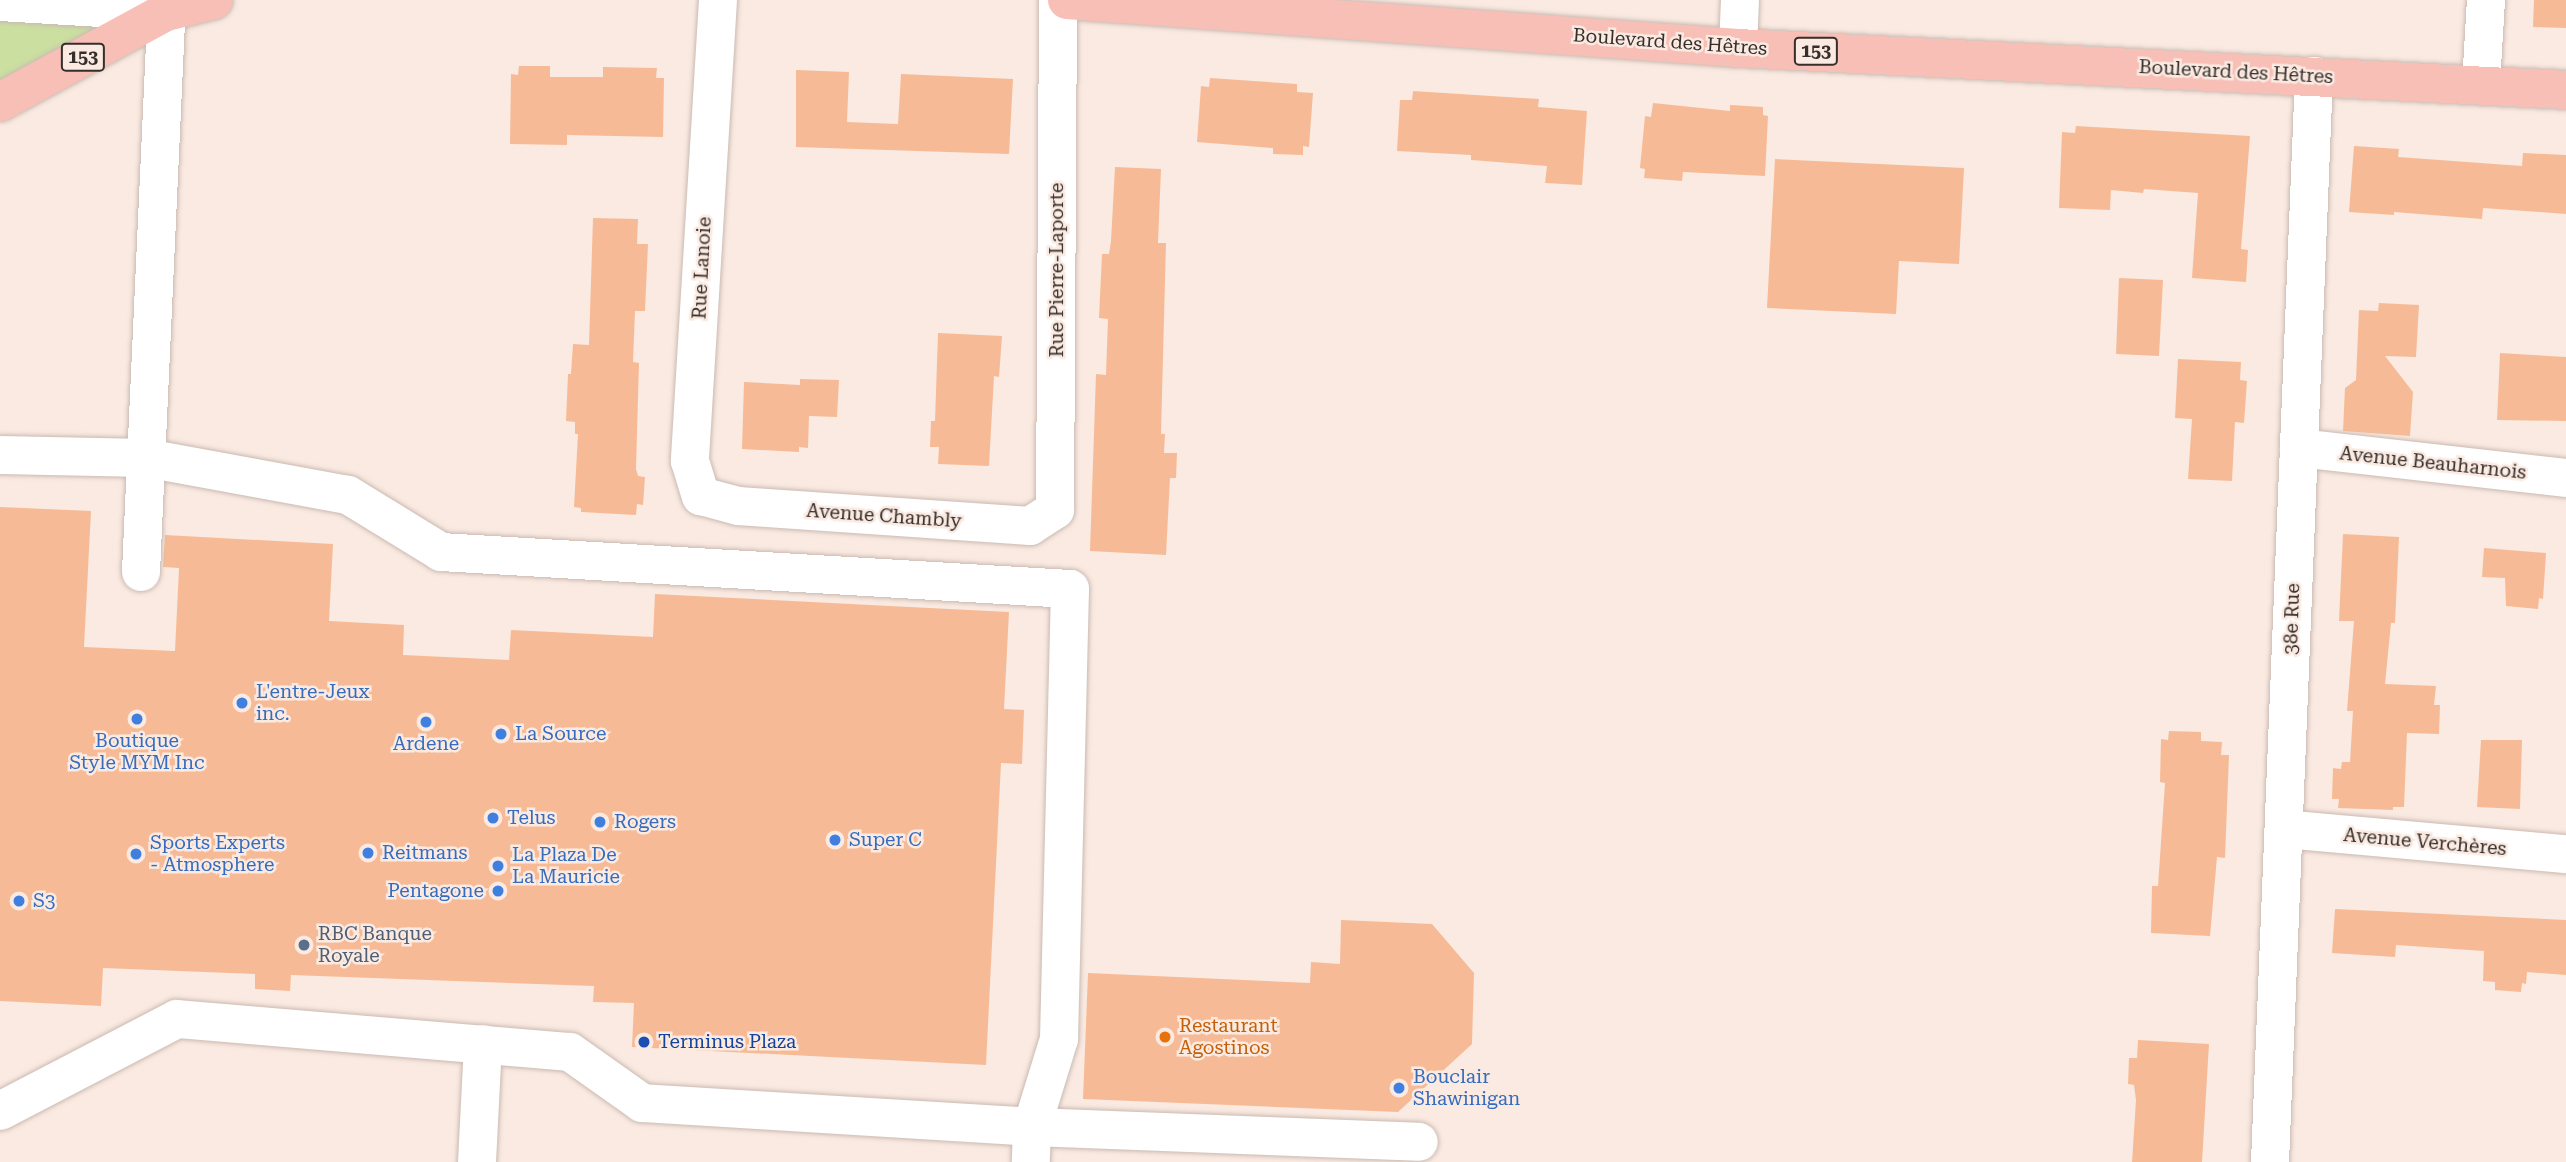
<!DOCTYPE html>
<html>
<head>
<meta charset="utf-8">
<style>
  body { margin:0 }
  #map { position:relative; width:2566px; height:1162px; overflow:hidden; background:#faeae1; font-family:"Roboto Serif",serif }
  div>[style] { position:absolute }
  .green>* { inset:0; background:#cbdfa0 }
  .building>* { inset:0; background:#f6bb96 }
  .roads { filter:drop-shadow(0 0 2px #cabab2) drop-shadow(0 0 2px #cabab2) }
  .minor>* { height:38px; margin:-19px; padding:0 19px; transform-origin:19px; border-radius:19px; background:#fff }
  .major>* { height:38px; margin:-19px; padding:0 19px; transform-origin:19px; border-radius:19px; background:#f8bfb7 }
  .dots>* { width:19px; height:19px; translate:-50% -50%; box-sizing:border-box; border:4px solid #faeae1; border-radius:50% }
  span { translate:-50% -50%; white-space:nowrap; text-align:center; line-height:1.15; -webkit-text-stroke:5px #faeae1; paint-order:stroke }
  .shield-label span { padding:2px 5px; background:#faeae1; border:2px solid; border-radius:5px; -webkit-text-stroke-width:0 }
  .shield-label { font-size:18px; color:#352e2b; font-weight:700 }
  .street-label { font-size:19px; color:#352e2b }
  .shop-label { font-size:19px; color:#366cbe }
  .left { translate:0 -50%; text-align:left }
  .right { translate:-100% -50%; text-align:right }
  .service-label { font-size:19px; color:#4e5e75 }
  .food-label { font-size:19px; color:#c56008 }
  .transit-label { font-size:19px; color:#164399 }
</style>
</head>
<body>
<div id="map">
  <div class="green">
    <div style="clip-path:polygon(0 6px,166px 12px,0 102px)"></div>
  </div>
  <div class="building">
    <div style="clip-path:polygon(2534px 0,2566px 0,2566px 28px,2533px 27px)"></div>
    <div style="clip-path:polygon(519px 66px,550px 66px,550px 77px,603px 77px,603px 67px,657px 68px,656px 78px,664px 78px,663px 137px,567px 135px,567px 145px,510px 144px,511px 74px,518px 75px)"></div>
    <div style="clip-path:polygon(796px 70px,849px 72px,847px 122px,898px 124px,901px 74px,1013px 79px,1009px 154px,796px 147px)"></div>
    <div style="clip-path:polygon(1210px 78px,1297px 84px,1297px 92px,1313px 93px,1309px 147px,1303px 146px,1303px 155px,1273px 154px,1273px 148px,1197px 142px,1201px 86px,1209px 87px)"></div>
    <div style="clip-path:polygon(1413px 91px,1539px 99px,1538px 107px,1587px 111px,1582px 185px,1545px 183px,1547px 166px,1471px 160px,1471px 155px,1397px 151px,1400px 100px,1412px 100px)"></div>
    <div style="clip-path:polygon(1653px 103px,1730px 111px,1730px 105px,1763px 107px,1763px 115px,1768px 116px,1765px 176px,1683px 172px,1682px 181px,1644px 178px,1645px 169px,1640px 168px,1645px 116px,1651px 117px)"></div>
    <div style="clip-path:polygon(2076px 126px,2250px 136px,2241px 249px,2248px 250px,2246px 282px,2192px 278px,2198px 193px,2144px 189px,2143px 193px,2111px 190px,2110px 210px,2059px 208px,2062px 132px,2075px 133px)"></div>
    <div style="clip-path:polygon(2354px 146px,2399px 149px,2398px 157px,2522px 166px,2523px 153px,2566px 155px,2566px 214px,2483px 208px,2482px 219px,2394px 212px,2394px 215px,2349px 212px)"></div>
    <div style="clip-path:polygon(1775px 159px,1964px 168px,1959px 264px,1899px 261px,1896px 314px,1767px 308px)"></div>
    <div style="clip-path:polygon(1115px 167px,1161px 169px,1158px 243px,1166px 243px,1161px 434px,1165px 434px,1164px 453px,1177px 453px,1176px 478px,1170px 478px,1166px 555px,1090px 551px,1096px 374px,1106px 375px,1108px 319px,1099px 318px,1102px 254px,1109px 254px,1111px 241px)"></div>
    <div style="clip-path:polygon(593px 218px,638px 219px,637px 244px,648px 244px,645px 311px,635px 311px,633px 362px,639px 363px,636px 469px,638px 476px,645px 477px,643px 505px,637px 504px,636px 515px,581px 512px,581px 508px,574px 507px,578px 434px,575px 434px,575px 422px,566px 421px,568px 374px,571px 374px,573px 344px,589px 345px)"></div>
    <div style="clip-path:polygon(2119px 278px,2163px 280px,2159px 356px,2116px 354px)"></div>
    <div style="clip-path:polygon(2379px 303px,2419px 305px,2416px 357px,2385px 356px,2413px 392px,2410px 436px,2343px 431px,2345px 388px,2356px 380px,2359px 310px,2378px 311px)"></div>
    <div style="clip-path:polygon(938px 333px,1002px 336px,999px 377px,994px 376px,989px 466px,938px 464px,939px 447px,930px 447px,931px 421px,935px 421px)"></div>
    <div style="clip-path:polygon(2500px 353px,2566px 357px,2566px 421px,2497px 420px)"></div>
    <div style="clip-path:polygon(2178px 359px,2241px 362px,2240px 380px,2247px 381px,2244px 423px,2235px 422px,2232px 481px,2188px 479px,2192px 419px,2175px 418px)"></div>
    <div style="clip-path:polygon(800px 379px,839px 380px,837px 417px,809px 416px,808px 448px,799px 447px,799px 452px,742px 449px,744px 382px,800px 385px)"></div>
    <div style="clip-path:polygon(0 507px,91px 511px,84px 647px,175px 651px,179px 568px,163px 567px,165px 535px,333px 544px,329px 621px,404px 625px,403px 655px,509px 660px,511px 630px,653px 637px,655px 594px,1009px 612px,1004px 709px,1024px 710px,1022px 764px,1001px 763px,986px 1065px,632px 1047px,634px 1003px,593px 1002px,594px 986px,291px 975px,290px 991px,255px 989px,255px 974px,103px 968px,101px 1006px,0 1001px)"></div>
    <div style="clip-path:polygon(2343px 534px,2399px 537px,2395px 623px,2391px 623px,2385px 684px,2436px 686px,2434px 705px,2440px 705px,2439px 734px,2407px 733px,2404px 807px,2393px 807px,2393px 810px,2338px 808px,2339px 799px,2332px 799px,2333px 768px,2341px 769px,2342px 762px,2350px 762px,2353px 711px,2347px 711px,2354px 621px,2339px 621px)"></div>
    <div style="clip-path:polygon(2484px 548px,2546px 553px,2543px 599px,2539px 598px,2538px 609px,2506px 606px,2505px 578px,2482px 577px)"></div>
    <div style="clip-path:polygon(2169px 731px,2201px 732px,2201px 741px,2222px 742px,2221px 755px,2229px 755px,2225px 858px,2217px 857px,2210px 936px,2151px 933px,2152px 886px,2158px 886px,2165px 783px,2160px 782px,2161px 739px,2168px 740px)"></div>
    <div style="clip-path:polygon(2481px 740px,2522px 740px,2520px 809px,2477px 807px)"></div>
    <div style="clip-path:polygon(2335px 909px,2566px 920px,2566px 975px,2527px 972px,2526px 984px,2522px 983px,2521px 992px,2495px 990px,2495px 982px,2483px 981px,2484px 951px,2396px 945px,2395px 957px,2332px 953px)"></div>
    <div style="clip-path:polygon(1341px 920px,1432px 924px,1474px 973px,1472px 1044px,1398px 1112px,1083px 1099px,1088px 973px,1310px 983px,1311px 962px,1340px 964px)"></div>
    <div style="clip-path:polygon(2138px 1040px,2209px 1044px,2202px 1162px,2132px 1162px,2136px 1100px,2134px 1085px,2128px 1084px,2129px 1058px,2137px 1058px)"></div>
  </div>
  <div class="roads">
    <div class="minor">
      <div style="left:718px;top:0;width:462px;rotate:93.5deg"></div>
      <div style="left:690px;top:461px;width:37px;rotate:73deg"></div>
      <div style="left:701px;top:496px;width:38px;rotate:15deg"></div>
      <div style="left:738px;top:506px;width:293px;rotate:3.9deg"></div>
      <div style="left:1030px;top:526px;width:30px;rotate:-33deg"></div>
      <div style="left:1055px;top:510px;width:510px;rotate:-89.66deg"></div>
      <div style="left:0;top:2px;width:166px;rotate:3.4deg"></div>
      <div style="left:1738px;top:48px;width:48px;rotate:-87.6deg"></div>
      <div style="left:2481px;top:84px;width:84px;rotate:-86.6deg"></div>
      <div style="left:2299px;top:448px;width:269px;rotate:6.4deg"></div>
      <div style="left:0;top:455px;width:146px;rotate:1.2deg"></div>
      <div style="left:146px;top:458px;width:205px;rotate:10.4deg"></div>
      <div style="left:348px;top:495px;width:109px;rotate:31.5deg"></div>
      <div style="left:441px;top:552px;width:630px;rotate:3.37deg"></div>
      <div style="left:1070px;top:589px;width:450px;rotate:91.4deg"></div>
      <div style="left:1059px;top:1039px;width:92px;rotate:107.1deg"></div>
      <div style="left:1032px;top:1127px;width:35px;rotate:92deg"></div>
      <div style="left:141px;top:572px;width:573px;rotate:-87.4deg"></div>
      <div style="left:2284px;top:829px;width:283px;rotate:5.1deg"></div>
      <div style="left:0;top:1111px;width:199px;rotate:-27.5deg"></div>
      <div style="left:177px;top:1019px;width:394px;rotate:4.8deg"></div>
      <div style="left:570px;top:1052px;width:88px;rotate:35.3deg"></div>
      <div style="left:642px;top:1103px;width:391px;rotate:3.5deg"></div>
      <div style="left:1032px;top:1127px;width:387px;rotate:2.2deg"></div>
      <div style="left:477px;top:1162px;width:118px;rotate:-87.1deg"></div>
      <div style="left:2270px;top:1162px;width:1087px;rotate:-87.68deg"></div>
    </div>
    <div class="major">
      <div style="left:1067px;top:0;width:673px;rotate:4.09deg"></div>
      <div style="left:1738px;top:48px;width:829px;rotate:2.9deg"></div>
      <div style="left:0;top:102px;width:189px;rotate:-28.5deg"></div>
      <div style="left:166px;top:12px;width:49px;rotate:-14deg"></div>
    </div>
  </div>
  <div class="dots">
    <div style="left:242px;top:703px;background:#3f7fe0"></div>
    <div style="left:137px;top:719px;background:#3f7fe0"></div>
    <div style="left:426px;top:722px;background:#3f7fe0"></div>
    <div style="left:501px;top:734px;background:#3f7fe0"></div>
    <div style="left:493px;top:818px;background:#3f7fe0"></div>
    <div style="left:600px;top:822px;background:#3f7fe0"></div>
    <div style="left:835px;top:840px;background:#3f7fe0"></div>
    <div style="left:368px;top:853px;background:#3f7fe0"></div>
    <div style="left:136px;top:854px;background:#3f7fe0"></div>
    <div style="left:498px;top:866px;background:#3f7fe0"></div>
    <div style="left:498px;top:891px;background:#3f7fe0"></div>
    <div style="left:19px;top:901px;background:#3f7fe0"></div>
    <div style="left:304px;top:945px;background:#5c6f8a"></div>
    <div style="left:1165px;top:1037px;background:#e8710a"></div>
    <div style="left:644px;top:1042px;background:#1a4fb4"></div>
    <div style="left:1399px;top:1088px;background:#3f7fe0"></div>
  </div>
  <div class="shield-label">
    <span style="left:1816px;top:51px">153</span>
    <span style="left:83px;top:57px">153</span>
  </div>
  <div class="street-label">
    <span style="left:1670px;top:42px;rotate:4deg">Boulevard des Hêtres</span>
    <span style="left:2236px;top:72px;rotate:3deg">Boulevard des Hêtres</span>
    <span style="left:702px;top:268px;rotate:-87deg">Rue Lanoie</span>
    <span style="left:1057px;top:270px;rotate:-90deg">Rue Pierre-Laporte</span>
    <span style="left:2433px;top:463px;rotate:6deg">Avenue Beauharnois</span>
    <span style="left:884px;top:516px;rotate:4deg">Avenue Chambly</span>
    <span style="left:2292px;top:619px;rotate:-88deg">38e Rue</span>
    <span style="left:2425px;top:842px;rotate:5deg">Avenue Verchères</span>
  </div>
  <div class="shop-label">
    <span class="left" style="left:256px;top:703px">L'entre-Jeux<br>inc.</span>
    <span class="left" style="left:515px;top:734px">La Source</span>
    <span style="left:137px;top:752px">Boutique<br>Style MYM Inc</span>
    <span style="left:426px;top:744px">Ardene</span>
    <span class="left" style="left:507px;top:818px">Telus</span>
    <span class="left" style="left:614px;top:822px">Rogers</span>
    <span class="left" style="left:849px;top:840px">Super C</span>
    <span class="left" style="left:150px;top:854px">Sports Experts<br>- Atmosphere</span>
    <span class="left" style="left:382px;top:853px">Reitmans</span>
    <span class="left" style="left:512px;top:866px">La Plaza De<br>La Mauricie</span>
    <span class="right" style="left:484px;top:891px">Pentagone</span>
    <span class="left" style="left:33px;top:901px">S3</span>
    <span class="left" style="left:1413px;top:1088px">Bouclair<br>Shawinigan</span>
  </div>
  <div class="service-label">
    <span class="left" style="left:318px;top:945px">RBC Banque<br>Royale</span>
  </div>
  <div class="food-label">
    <span class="left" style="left:1179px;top:1037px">Restaurant<br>Agostinos</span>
  </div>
  <div class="transit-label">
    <span class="left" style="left:658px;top:1042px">Terminus Plaza</span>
  </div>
</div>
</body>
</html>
